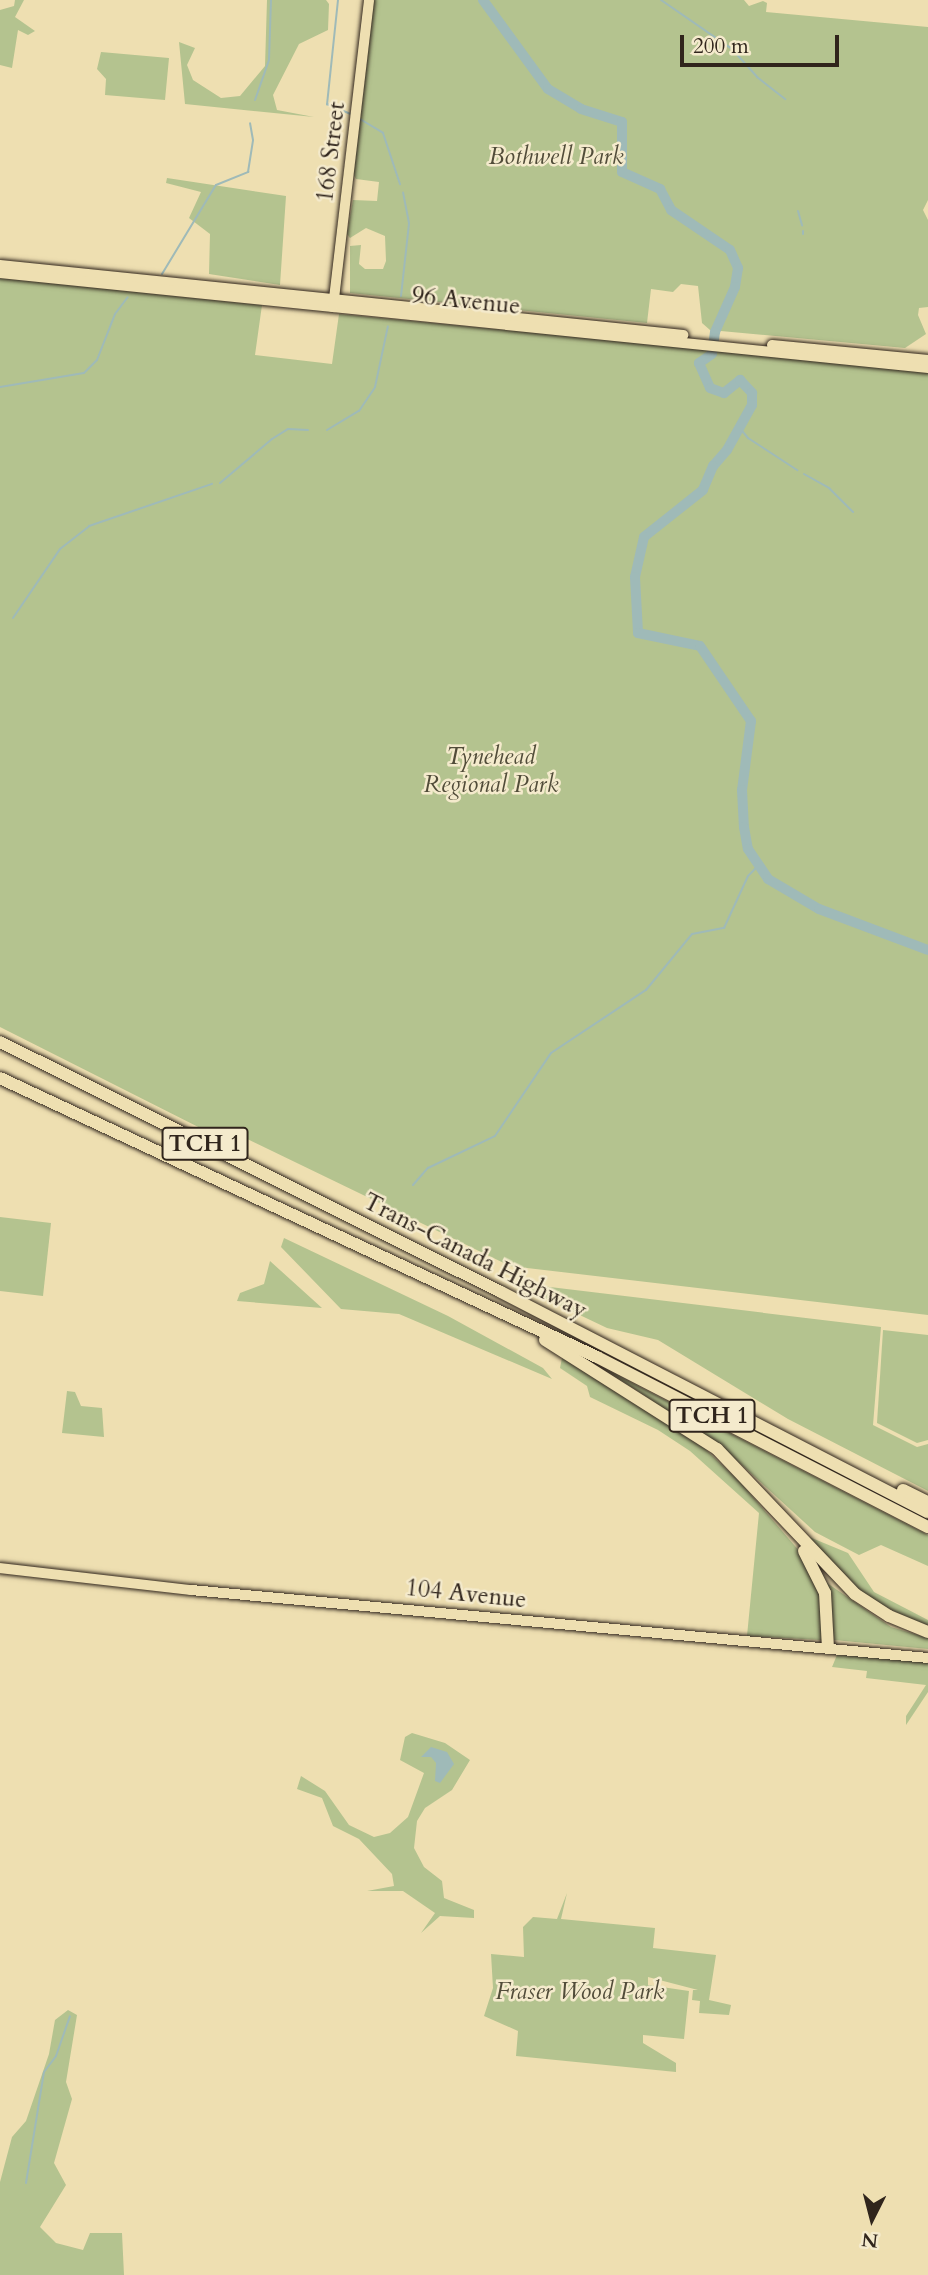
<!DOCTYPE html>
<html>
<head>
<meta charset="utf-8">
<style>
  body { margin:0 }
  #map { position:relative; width:928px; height:2275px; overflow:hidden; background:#eedfb1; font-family:Cardo,serif }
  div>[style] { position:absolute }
  .green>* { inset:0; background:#b4c38f }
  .water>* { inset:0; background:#9fbab8 }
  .stream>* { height:2px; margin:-1px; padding:0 1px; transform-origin:1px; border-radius:1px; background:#9fbab8 }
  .river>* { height:10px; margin:-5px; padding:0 5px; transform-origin:5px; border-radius:5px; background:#9fbab8 }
  .roads { filter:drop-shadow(0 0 2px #30251c) drop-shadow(0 0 2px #30251c) }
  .major>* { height:10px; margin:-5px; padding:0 5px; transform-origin:5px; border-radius:5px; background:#eedfb1 }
  .highway>* { height:12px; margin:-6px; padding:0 6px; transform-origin:6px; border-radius:6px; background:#eedfb1 }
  span { translate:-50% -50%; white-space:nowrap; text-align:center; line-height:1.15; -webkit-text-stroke:5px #f4eacc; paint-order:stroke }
  .shield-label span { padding:2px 5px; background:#f4eacc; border:2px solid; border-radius:5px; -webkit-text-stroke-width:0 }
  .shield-label { font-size:23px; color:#30251c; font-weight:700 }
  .street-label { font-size:24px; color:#30251c }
  .park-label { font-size:24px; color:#514c39; font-style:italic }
  .north { position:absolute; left:837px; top:2184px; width:70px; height:70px; -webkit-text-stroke:5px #f4eacc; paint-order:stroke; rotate:186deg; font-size:19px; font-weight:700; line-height:28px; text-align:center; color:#30251c }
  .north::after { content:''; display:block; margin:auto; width:24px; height:32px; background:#30251c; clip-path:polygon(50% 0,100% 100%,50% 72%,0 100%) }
  .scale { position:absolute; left:680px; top:35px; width:159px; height:32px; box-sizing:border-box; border:4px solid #30251c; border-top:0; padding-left:9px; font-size:21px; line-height:24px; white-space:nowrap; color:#30251c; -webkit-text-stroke:5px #f4eacc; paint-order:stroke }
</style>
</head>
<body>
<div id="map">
  <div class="green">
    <div style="clip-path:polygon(15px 0,24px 0,15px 17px,35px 31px,28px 35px,18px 30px,12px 68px,0 65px,0 10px,14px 6px)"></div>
    <div style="clip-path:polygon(267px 0,326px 0,329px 4px,328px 30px,299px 44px,273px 95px,277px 110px,314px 117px,185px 104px,179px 42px,195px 48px,187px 65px,193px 80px,221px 98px,240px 96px,265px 66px)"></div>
    <div style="clip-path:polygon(374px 0,744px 0,749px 6px,763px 1px,767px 3px,766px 12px,928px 27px,928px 200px,923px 210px,928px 220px,928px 307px,919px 308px,918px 315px,926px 334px,905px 348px,710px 330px,702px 323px,698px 286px,681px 284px,673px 292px,651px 289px,647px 323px,350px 293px,350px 246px,361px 245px,359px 264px,365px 269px,383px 269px,386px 261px,385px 236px,366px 228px,350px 238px,347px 234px,353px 200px,377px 201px,379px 182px,356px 179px,353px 174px)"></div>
    <div style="clip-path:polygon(101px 52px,169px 58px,165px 100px,105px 95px,106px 79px,97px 69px)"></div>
    <div style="clip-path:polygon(167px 178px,286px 196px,280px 285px,209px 274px,210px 234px,189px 218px,201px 192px,166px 183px)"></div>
    <div style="clip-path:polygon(0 278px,262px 305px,255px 355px,332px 364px,339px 314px,928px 371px,928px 1315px,510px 1266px,235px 1133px,232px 1144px,0 1027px)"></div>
    <div style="clip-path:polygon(0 1217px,51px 1223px,43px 1296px,0 1291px)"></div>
    <div style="clip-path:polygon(284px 1238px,448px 1316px,543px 1368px,552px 1379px,399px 1314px,341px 1309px,281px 1247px)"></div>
    <div style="clip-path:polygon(270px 1261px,322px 1308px,237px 1301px,240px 1293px,264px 1284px)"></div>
    <div style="clip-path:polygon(525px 1284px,881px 1327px,873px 1425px,917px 1447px,928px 1444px,928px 1491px,788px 1419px,658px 1340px,607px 1328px,523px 1288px)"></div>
    <div style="clip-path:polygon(883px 1330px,928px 1335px,928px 1440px,917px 1443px,877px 1423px)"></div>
    <div style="clip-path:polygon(562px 1358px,704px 1448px,739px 1481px,801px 1553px,821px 1594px,821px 1640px,747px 1636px,759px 1513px,690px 1451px,658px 1430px,590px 1397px,587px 1386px,560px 1368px)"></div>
    <div style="clip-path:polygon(601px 1367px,928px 1535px,928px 1566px,881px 1545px,859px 1555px,815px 1532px,720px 1445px)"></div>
    <div style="clip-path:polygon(67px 1391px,75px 1392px,81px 1406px,102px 1408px,104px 1437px,62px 1433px)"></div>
    <div style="clip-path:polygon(807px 1536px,848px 1553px,874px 1592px,928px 1620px,928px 1628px,866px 1597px)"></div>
    <div style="clip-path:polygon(827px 1583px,891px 1627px,928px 1638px,928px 1649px,834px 1640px)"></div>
    <div style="clip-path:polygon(837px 1655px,928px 1661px,928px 1692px,906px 1725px,906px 1716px,926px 1685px,866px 1678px,867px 1671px,832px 1667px)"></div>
    <div style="clip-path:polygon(412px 1733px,445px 1743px,470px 1760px,452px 1790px,425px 1808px,417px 1821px,414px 1848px,424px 1867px,442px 1881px,444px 1898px,474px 1910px,474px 1918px,440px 1916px,421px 1933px,435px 1913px,403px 1891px,367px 1891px,394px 1886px,392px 1874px,359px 1839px,333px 1826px,322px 1798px,297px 1789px,301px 1776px,325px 1791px,349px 1825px,374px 1837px,390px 1833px,408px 1817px,424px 1773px,400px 1760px,405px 1737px)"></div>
    <div style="clip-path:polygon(567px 1893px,561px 1919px,655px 1928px,653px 1948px,716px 1955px,709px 2000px,731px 2005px,729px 2015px,699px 2013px,700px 2001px,692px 2000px,693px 1990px,698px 1990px,648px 1977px,648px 1985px,689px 1991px,684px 2039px,643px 2035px,643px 2043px,676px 2063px,676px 2072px,516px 2056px,518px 2031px,484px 2016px,493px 1988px,491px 1954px,524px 1957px,523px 1927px,533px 1917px,557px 1919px)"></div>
    <div style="clip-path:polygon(68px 2010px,77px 2015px,66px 2082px,72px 2099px,54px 2163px,66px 2185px,40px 2227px,56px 2243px,83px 2250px,90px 2233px,122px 2233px,124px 2275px,0 2275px,0 2182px,12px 2137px,26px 2121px,49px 2054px,55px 2020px)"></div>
  </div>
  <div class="water">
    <div style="clip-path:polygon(431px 1747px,447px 1752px,454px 1764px,440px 1783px,435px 1781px,436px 1763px,431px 1757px,421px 1757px)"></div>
  </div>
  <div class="stream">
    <div style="left:338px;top:0;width:105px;rotate:96deg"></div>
    <div style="left:327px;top:104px;width:25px;rotate:23deg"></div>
    <div style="left:661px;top:0;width:86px;rotate:34.6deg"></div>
    <div style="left:732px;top:49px;width:38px;rotate:48deg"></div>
    <div style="left:757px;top:77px;width:36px;rotate:38deg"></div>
    <div style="left:255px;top:100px;width:42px;rotate:-70.7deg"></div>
    <div style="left:269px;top:60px;width:60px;rotate:-88.1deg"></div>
    <div style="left:360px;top:119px;width:27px;rotate:31deg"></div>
    <div style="left:383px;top:133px;width:54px;rotate:71.6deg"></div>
    <div style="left:798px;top:211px;width:15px;rotate:74deg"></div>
    <div style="left:803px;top:231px;width:3px;rotate:90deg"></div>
    <div style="left:162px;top:274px;width:104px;rotate:-58.8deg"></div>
    <div style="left:216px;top:185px;width:35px;rotate:-22deg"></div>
    <div style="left:248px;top:172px;width:32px;rotate:-81deg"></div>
    <div style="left:253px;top:140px;width:17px;rotate:-100deg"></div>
    <div style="left:401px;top:296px;width:73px;rotate:-83.7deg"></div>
    <div style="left:409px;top:223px;width:31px;rotate:-101deg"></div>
    <div style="left:0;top:387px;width:85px;rotate:-9.5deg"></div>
    <div style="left:84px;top:373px;width:18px;rotate:-45deg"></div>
    <div style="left:97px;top:360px;width:49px;rotate:-68.6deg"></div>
    <div style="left:115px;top:314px;width:21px;rotate:-53deg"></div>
    <div style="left:738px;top:426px;width:16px;rotate:50deg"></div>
    <div style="left:748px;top:438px;width:59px;rotate:33.1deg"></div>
    <div style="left:327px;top:430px;width:37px;rotate:-31deg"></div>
    <div style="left:359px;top:411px;width:29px;rotate:-56deg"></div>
    <div style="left:375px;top:387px;width:62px;rotate:-78deg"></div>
    <div style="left:804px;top:474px;width:29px;rotate:29deg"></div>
    <div style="left:829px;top:488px;width:34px;rotate:45deg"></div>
    <div style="left:220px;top:483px;width:68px;rotate:-40.2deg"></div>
    <div style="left:272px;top:439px;width:19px;rotate:-32deg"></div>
    <div style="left:288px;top:429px;width:20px;rotate:3deg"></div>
    <div style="left:13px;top:618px;width:83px;rotate:-55.7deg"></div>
    <div style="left:60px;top:549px;width:37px;rotate:-38deg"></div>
    <div style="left:89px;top:526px;width:130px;rotate:-18.9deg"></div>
    <div style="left:413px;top:1185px;width:23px;rotate:-49deg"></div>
    <div style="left:428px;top:1168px;width:74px;rotate:-25.5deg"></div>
    <div style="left:495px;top:1136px;width:100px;rotate:-56deg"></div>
    <div style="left:551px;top:1053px;width:114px;rotate:-33.6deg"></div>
    <div style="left:646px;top:990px;width:72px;rotate:-50.6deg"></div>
    <div style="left:692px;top:934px;width:33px;rotate:-11deg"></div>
    <div style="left:724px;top:928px;width:57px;rotate:-65.2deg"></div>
    <div style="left:748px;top:876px;width:13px;rotate:-45deg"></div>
    <div style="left:26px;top:2183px;width:112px;rotate:-80.8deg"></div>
    <div style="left:44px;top:2072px;width:20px;rotate:-53deg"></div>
    <div style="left:56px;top:2056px;width:42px;rotate:-70.7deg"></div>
  </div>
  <div class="river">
    <div style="left:483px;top:0;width:110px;rotate:53.9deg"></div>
    <div style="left:548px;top:89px;width:39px;rotate:31deg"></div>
    <div style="left:581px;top:109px;width:43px;rotate:17.6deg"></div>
    <div style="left:622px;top:122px;width:50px;rotate:90deg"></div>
    <div style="left:622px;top:172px;width:42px;rotate:24.1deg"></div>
    <div style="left:660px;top:189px;width:24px;rotate:62deg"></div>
    <div style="left:671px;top:210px;width:71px;rotate:34.1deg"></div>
    <div style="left:730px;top:250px;width:20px;rotate:66deg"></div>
    <div style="left:738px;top:268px;width:19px;rotate:99deg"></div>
    <div style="left:735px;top:287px;width:49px;rotate:114deg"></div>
    <div style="left:715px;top:332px;width:22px;rotate:98deg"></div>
    <div style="left:712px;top:354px;width:16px;rotate:145deg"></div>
    <div style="left:699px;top:363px;width:27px;rotate:66deg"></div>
    <div style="left:710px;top:388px;width:15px;rotate:20deg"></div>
    <div style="left:724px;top:393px;width:21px;rotate:-39deg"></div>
    <div style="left:740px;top:380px;width:18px;rotate:47deg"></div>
    <div style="left:752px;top:393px;width:12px;rotate:90deg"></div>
    <div style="left:752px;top:405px;width:51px;rotate:119.1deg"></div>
    <div style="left:727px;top:450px;width:21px;rotate:131deg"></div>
    <div style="left:713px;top:466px;width:26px;rotate:113deg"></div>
    <div style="left:703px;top:490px;width:75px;rotate:141.5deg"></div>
    <div style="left:644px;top:537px;width:41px;rotate:102.7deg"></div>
    <div style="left:635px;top:577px;width:56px;rotate:86.9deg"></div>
    <div style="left:638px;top:633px;width:63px;rotate:11.8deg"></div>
    <div style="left:700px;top:646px;width:91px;rotate:55.8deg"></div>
    <div style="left:751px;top:721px;width:70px;rotate:97.4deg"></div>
    <div style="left:742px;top:790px;width:37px;rotate:87deg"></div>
    <div style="left:744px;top:827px;width:22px;rotate:80deg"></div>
    <div style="left:748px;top:849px;width:36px;rotate:56deg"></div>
    <div style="left:768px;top:879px;width:59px;rotate:30.5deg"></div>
    <div style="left:819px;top:909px;width:116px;rotate:20.6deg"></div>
  </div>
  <div class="roads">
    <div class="major">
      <div style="left:0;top:265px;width:687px;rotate:5.85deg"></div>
      <div style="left:0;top:273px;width:933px;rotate:5.85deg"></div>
      <div style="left:333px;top:307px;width:309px;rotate:-83.3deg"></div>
      <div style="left:772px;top:345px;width:157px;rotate:5.5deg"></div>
      <div style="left:0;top:1568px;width:192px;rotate:6.6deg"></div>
      <div style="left:191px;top:1590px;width:740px;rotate:5.27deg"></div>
    </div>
    <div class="highway">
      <div style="left:0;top:1042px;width:560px;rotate:26.52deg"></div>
      <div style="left:501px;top:1292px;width:480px;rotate:27.3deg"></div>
      <div style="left:0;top:1078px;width:659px;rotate:25.05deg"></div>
      <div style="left:597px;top:1357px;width:372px;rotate:27.2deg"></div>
      <div style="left:545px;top:1340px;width:204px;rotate:32.4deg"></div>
      <div style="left:717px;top:1449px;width:200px;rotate:46.4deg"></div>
      <div style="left:855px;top:1594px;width:40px;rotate:32.9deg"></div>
      <div style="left:889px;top:1616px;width:42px;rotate:22.3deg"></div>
      <div style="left:903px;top:1490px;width:28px;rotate:26deg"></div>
      <div style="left:804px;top:1551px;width:47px;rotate:63.4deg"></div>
      <div style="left:825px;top:1593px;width:55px;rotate:86.9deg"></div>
    </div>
  </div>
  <div class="shield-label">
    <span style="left:205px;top:1144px">TCH 1</span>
    <span style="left:712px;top:1416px">TCH 1</span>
  </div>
  <div class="street-label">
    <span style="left:331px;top:152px;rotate:-83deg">168 Street</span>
    <span style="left:466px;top:301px;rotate:6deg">96 Avenue</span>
    <span style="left:475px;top:1256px;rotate:27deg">Trans-Canada Highway</span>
    <span style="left:466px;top:1594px;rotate:6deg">104 Avenue</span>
  </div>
  <div class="park-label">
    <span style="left:556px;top:157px">Bothwell Park</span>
    <span style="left:491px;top:771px">Tynehead<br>Regional Park</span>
    <span style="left:580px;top:1992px">Fraser Wood Park</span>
  </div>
  <div class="north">N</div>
  <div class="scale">200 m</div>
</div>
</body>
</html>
